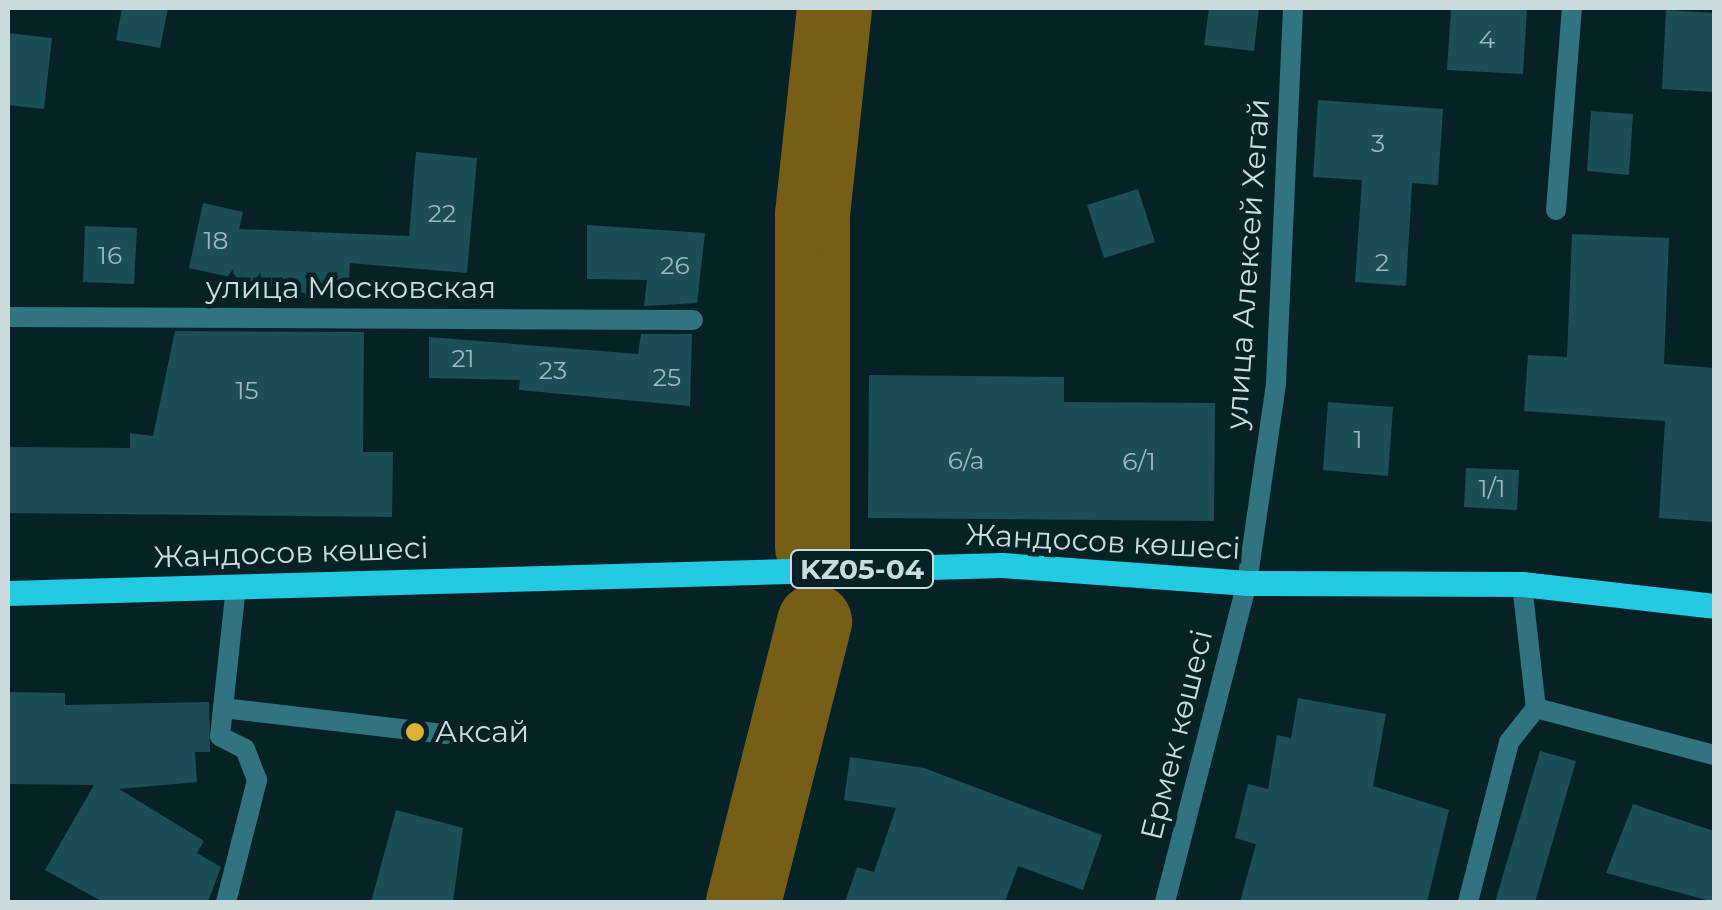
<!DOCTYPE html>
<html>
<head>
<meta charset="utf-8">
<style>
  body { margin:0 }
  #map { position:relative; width:1722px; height:910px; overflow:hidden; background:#062226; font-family:Montserrat,sans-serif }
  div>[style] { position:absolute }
  .river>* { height:75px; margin:-37.5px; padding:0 37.5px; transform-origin:37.5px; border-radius:37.5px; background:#765e16 }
  .building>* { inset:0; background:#1c4e57 }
  .street>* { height:20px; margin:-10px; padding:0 10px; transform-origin:10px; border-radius:10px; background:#31737e }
  .primary>* { height:25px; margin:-12.5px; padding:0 12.5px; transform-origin:12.5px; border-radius:12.5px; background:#22cae2 }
  .dots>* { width:28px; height:28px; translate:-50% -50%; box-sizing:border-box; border:5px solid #062226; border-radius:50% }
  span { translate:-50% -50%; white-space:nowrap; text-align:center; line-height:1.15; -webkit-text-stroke:9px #062226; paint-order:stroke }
  .number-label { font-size:25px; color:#9fb7bc }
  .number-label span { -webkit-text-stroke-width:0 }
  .shield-label span { padding:2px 8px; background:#062226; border:2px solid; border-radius:8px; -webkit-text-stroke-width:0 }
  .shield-label { font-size:28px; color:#cbdadd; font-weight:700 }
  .street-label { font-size:30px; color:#cbdadd }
  .poi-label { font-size:30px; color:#cbdadd }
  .left { translate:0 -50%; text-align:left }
  .frame { position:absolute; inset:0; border:10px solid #cbdadd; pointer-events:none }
</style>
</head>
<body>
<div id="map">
  <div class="river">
    <div style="left:812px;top:547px;width:333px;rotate:-90deg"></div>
    <div style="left:812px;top:214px;width:207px;rotate:-83.9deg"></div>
    <div style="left:743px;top:902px;width:290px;rotate:-75.8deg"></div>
  </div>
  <div class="building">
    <div style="clip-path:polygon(122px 8px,168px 8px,160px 48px,116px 40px)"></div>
    <div style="clip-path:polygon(1209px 8px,1259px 8px,1254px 51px,1204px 45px)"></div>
    <div style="clip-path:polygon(1451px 8px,1527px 8px,1523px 74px,1447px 70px)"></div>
    <div style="clip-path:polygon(1666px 10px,1714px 13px,1714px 92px,1662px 89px)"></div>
    <div style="clip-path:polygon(8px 33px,52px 38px,44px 109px,8px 105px)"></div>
    <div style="clip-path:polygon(1318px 100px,1443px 109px,1438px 185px,1412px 183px,1406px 286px,1355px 282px,1362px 180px,1313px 177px)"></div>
    <div style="clip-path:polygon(1591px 111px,1633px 114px,1629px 175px,1587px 171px)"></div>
    <div style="clip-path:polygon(416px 152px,477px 158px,467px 273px,350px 263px,348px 303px,189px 268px,203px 203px,243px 212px,239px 229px,409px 236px)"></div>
    <div style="clip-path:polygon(1138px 189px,1155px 242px,1104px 258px,1087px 205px)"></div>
    <div style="clip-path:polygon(587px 225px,705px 233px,697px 303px,644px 306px,647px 280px,587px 279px)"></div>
    <div style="clip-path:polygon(85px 226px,137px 228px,134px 284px,83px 282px)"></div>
    <div style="clip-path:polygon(1572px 234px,1669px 238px,1664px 364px,1714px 368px,1714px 522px,1659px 518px,1665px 421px,1524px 411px,1528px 355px,1567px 357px)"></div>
    <div style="clip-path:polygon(175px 331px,364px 332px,363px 452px,393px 452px,392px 517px,8px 513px,8px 447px,130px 448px,130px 433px,153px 436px)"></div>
    <div style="clip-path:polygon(641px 334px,692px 334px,690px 406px,519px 390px,520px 380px,429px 378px,429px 337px,638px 354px)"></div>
    <div style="clip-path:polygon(869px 375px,1064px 377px,1064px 402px,1215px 403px,1214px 521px,868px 518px)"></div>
    <div style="clip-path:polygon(1328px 402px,1393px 407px,1388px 476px,1323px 470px)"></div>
    <div style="clip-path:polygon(1466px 468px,1519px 470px,1517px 510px,1464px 507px)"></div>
    <div style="clip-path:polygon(8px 692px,65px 693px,65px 705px,209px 702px,210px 752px,195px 752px,197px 782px,119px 789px,204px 841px,197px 853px,221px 867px,208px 902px,103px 902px,45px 870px,94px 785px,8px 784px)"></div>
    <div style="clip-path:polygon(1298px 698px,1386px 714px,1373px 786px,1449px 810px,1427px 902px,1240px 902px,1256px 844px,1235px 838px,1248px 784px,1268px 789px,1277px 735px,1291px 738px)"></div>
    <div style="clip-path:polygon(1540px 751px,1576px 761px,1535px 902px,1495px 902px)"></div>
    <div style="clip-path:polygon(850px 757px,924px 768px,1102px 835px,1083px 890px,1018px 866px,1005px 902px,845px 902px,857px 867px,874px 872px,896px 808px,844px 800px)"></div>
    <div style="clip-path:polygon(1633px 804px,1714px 831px,1714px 902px,1606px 873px)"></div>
    <div style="clip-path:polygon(396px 810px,463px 828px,453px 902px,371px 902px)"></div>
  </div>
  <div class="street">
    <div style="left:1556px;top:210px;width:203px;rotate:-85.5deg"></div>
    <div style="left:8px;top:317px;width:685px;rotate:0.25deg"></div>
    <div style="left:1522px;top:584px;width:125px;rotate:83.6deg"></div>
    <div style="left:223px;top:708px;width:224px;rotate:6.7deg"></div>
    <div style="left:1536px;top:708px;width:184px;rotate:14.8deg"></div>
    <div style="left:226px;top:902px;width:126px;rotate:-75.7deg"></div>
    <div style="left:257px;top:780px;width:33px;rotate:-111deg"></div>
    <div style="left:245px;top:749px;width:28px;rotate:-153deg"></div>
    <div style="left:220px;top:736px;width:150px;rotate:-83.9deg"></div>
    <div style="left:1165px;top:902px;width:329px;rotate:-75.6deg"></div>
    <div style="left:1247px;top:583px;width:202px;rotate:-81.7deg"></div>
    <div style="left:1276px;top:383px;width:375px;rotate:-87.4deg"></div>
    <div style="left:1468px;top:902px;width:165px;rotate:-75.6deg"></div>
    <div style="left:1509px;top:742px;width:43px;rotate:-51.5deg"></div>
  </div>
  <div class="primary">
    <div style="left:8px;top:593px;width:994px;rotate:-1.61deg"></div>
    <div style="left:1002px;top:565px;width:246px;rotate:4.2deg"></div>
    <div style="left:1247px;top:583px;width:275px;rotate:0.2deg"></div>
    <div style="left:1522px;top:584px;width:193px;rotate:6.5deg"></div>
  </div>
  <div class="dots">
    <div style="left:415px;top:732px;background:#ddb133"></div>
  </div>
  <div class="number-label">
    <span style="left:1487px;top:39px">4</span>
    <span style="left:1378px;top:143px">3</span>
    <span style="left:442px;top:213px">22</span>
    <span style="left:216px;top:240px">18</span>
    <span style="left:110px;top:255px">16</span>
    <span style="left:1382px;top:262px">2</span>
    <span style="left:675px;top:265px">26</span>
    <span style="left:463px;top:358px">21</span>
    <span style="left:553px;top:370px">23</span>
    <span style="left:667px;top:377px">25</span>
    <span style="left:247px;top:390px">15</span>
    <span style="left:1358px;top:439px">1</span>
    <span style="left:966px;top:460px">6/а</span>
    <span style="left:1139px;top:461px">6/1</span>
    <span style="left:1492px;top:488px">1/1</span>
  </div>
  <div class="shield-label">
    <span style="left:862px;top:569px">KZ05-04</span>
  </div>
  <div class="street-label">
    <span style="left:1248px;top:264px;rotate:-86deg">улица Алексей Хегай</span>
    <span style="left:351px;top:288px">улица Московская</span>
    <span style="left:1103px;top:542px;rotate:3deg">Жандосов көшесі</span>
    <span style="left:291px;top:553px;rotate:-2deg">Жандосов көшесі</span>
    <span style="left:1177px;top:735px;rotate:-76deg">Ермек көшесі</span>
  </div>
  <div class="poi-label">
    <span class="left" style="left:435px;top:732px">Аксай</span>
  </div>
  <div class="frame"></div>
</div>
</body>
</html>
